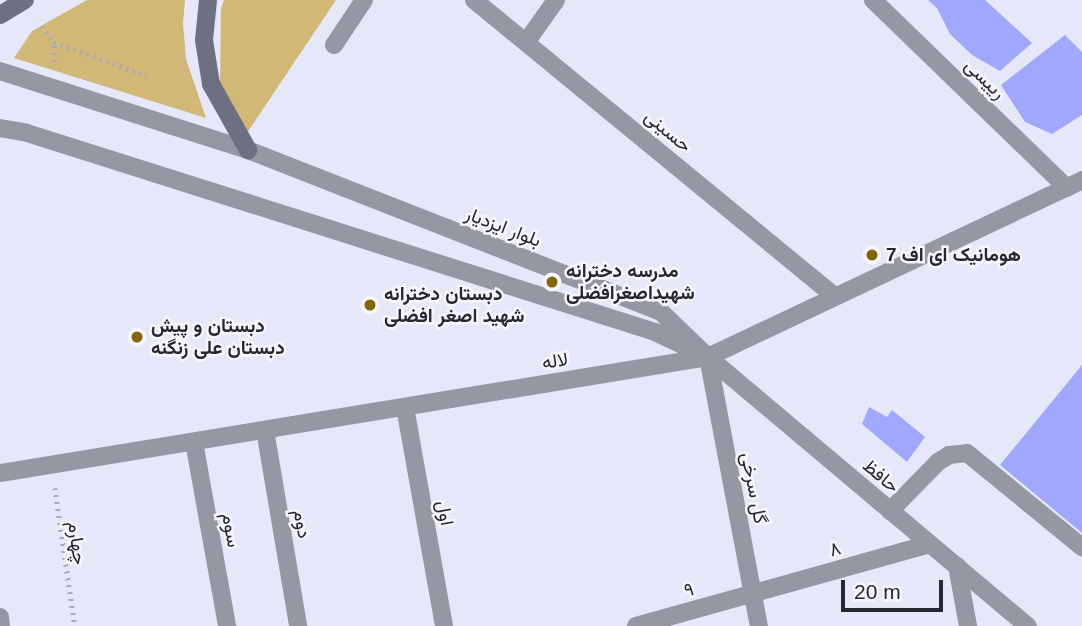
<!DOCTYPE html>
<html>
<head>
<meta charset="utf-8">
<style>
  body { margin:0 }
  #map { position:relative; width:1082px; height:626px; overflow:hidden; background:#e6e8fa; font-family:Arial,Vazirmatn,sans-serif }
  div>[style] { position:absolute }
  .green>* { inset:0; background:#d1b876 }
  .building>* { inset:0; background:#a0a8fe }
  .path>* { height:4.5px; margin-top:-2.25px; transform-origin:0; background:repeating-linear-gradient(90deg,#a8a9b9 0 2px,transparent 0 7px) }
  .service>* { height:18px; margin:-9px; padding:0 9px; transform-origin:9px; border-radius:9px; background:#9597a3 }
  .minor>* { height:18px; margin:-9px; padding:0 9px; transform-origin:9px; border-radius:9px; background:#9597a3 }
  .tertiary>* { height:18px; margin:-9px; padding:0 9px; transform-origin:9px; border-radius:9px; background:#9597a3 }
  .secondary>* { height:18px; margin:-9px; padding:0 9px; transform-origin:9px; border-radius:9px; background:#6d7081 }
  .dots>* { width:19px; height:19px; translate:-50% -50%; box-sizing:border-box; border:4px solid #f6f6fc; border-radius:50% }
  span { translate:-50% -50%; white-space:nowrap; text-align:center; line-height:1.15; -webkit-text-stroke:5px #f6f6fc; paint-order:stroke }
  .street-label { font-size:19px; color:#262732 }
  .poi-label { font-size:19px; color:#262732; font-weight:700 }
  .left { translate:0 -50%; text-align:left }
  .scale { position:absolute; left:841px; top:580px; width:102px; height:32px; box-sizing:border-box; border:4px solid #262732; border-top:0; padding-left:9px; font-size:21px; line-height:24px; white-space:nowrap; color:#262732; -webkit-text-stroke:5px #f6f6fc; paint-order:stroke }
</style>
</head>
<body>
<div id="map">
  <div class="green">
    <div style="clip-path:polygon(87px 0,185px 0,183px 24px,186px 59px,206px 118px,14px 58px,32px 31px)"></div>
    <div style="clip-path:polygon(224px 0,336px 0,245px 136px,220px 85px,221px 9px)"></div>
  </div>
  <div class="building">
    <div style="clip-path:polygon(928px 0,985px 0,1032px 43px,1000px 71px,972px 55px,950px 34px,937px 8px)"></div>
    <div style="clip-path:polygon(1065px 35px,1082px 52px,1082px 115px,1052px 134px,1025px 122px,1001px 85px)"></div>
    <div style="clip-path:polygon(1082px 365px,1082px 533px,1000px 465px)"></div>
    <div style="clip-path:polygon(869px 407px,887px 417px,892px 410px,925px 437px,907px 462px,862px 424px)"></div>
  </div>
  <div class="path">
    <div style="left:42px;top:26px;width:20px;rotate:53deg"></div>
    <div style="left:54px;top:42px;width:99px;rotate:20.1deg"></div>
    <div style="left:54px;top:62px;width:20px;rotate:-90deg"></div>
    <div style="left:55px;top:488px;width:139px;rotate:81.8deg"></div>
  </div>
  <div class="service">
    <div style="left:890px;top:511px;width:69px;rotate:-45.6deg"></div>
    <div style="left:938px;top:462px;width:13px;rotate:-32deg"></div>
    <div style="left:949px;top:455px;width:18px;rotate:-6deg"></div>
    <div style="left:967px;top:453px;width:149px;rotate:39.3deg"></div>
  </div>
  <div class="minor">
    <div style="left:474px;top:0;width:466px;rotate:39.4deg"></div>
    <div style="left:873px;top:0;width:270px;rotate:44.1deg"></div>
    <div style="left:527px;top:41px;width:50px;rotate:-54.7deg"></div>
    <div style="left:334px;top:45px;width:54px;rotate:-56.3deg"></div>
    <div style="left:405px;top:407px;width:222px;rotate:79.9deg"></div>
    <div style="left:265px;top:430px;width:199px;rotate:80.4deg"></div>
    <div style="left:194px;top:442px;width:187px;rotate:79.8deg"></div>
    <div style="left:0;top:473px;width:717px;rotate:-9.3deg"></div>
    <div style="left:708px;top:357px;width:274px;rotate:79.3deg"></div>
    <div style="left:957px;top:566px;width:61px;rotate:79.6deg"></div>
    <div style="left:0;top:617px;width:9px;rotate:84deg"></div>
    <div style="left:636px;top:626px;width:304px;rotate:-15.6deg"></div>
  </div>
  <div class="tertiary">
    <div style="left:0;top:71px;width:260px;rotate:17.7deg"></div>
    <div style="left:248px;top:150px;width:444px;rotate:21.4deg"></div>
    <div style="left:661px;top:312px;width:65px;rotate:43.8deg"></div>
    <div style="left:708px;top:357px;width:418px;rotate:40.1deg"></div>
    <div style="left:0;top:128px;width:27px;rotate:10deg"></div>
    <div style="left:27px;top:133px;width:659px;rotate:17.58deg"></div>
    <div style="left:655px;top:332px;width:44px;rotate:25.4deg"></div>
    <div style="left:708px;top:357px;width:414px;rotate:-25.3deg"></div>
  </div>
  <div class="secondary">
    <div style="left:208px;top:0;width:40px;rotate:95.7deg"></div>
    <div style="left:204px;top:40px;width:45px;rotate:81deg"></div>
    <div style="left:211px;top:84px;width:76px;rotate:60.7deg"></div>
    <div style="left:0;top:15px;width:29px;rotate:-31deg"></div>
  </div>
  <div class="dots">
    <div style="left:872px;top:255px;background:#846700"></div>
    <div style="left:552px;top:282px;background:#846700"></div>
    <div style="left:370px;top:305px;background:#846700"></div>
    <div style="left:137px;top:337px;background:#846700"></div>
  </div>
  <div class="street-label">
    <span style="left:985px;top:79px;rotate:44deg">رییسی</span>
    <span style="left:668px;top:131px;rotate:40deg">حسینی</span>
    <span style="left:503px;top:227px;rotate:21deg">بلوار ایزدیار</span>
    <span style="left:555px;top:361px;rotate:-9deg">لاله</span>
    <span style="left:881px;top:476px;rotate:40deg">حافظ</span>
    <span style="left:754px;top:488px;rotate:79deg">گل سرخی</span>
    <span style="left:445px;top:513px;rotate:80deg">اول</span>
    <span style="left:302px;top:524px;rotate:80deg">دوم</span>
    <span style="left:231px;top:530px;rotate:80deg">سوم</span>
    <span style="left:77px;top:543px;rotate:82deg">چهارم</span>
    <span style="left:835px;top:549px;rotate:-16deg">۸</span>
    <span style="left:689px;top:590px;rotate:-16deg">۹</span>
  </div>
  <div class="poi-label">
    <span class="left" style="left:886px;top:255px">هومانیک ای اف 7</span>
    <span class="left" style="left:566px;top:282px">مدرسه دخترانه<br>شهیداصغرافضلی</span>
    <span class="left" style="left:384px;top:305px">دبستان دخترانه<br>شهید اصغر افضلی</span>
    <span class="left" style="left:151px;top:337px">دبستان و پیش<br>دبستان علی زنگنه</span>
  </div>
  <div class="scale">20 m</div>
</div>
</body>
</html>
